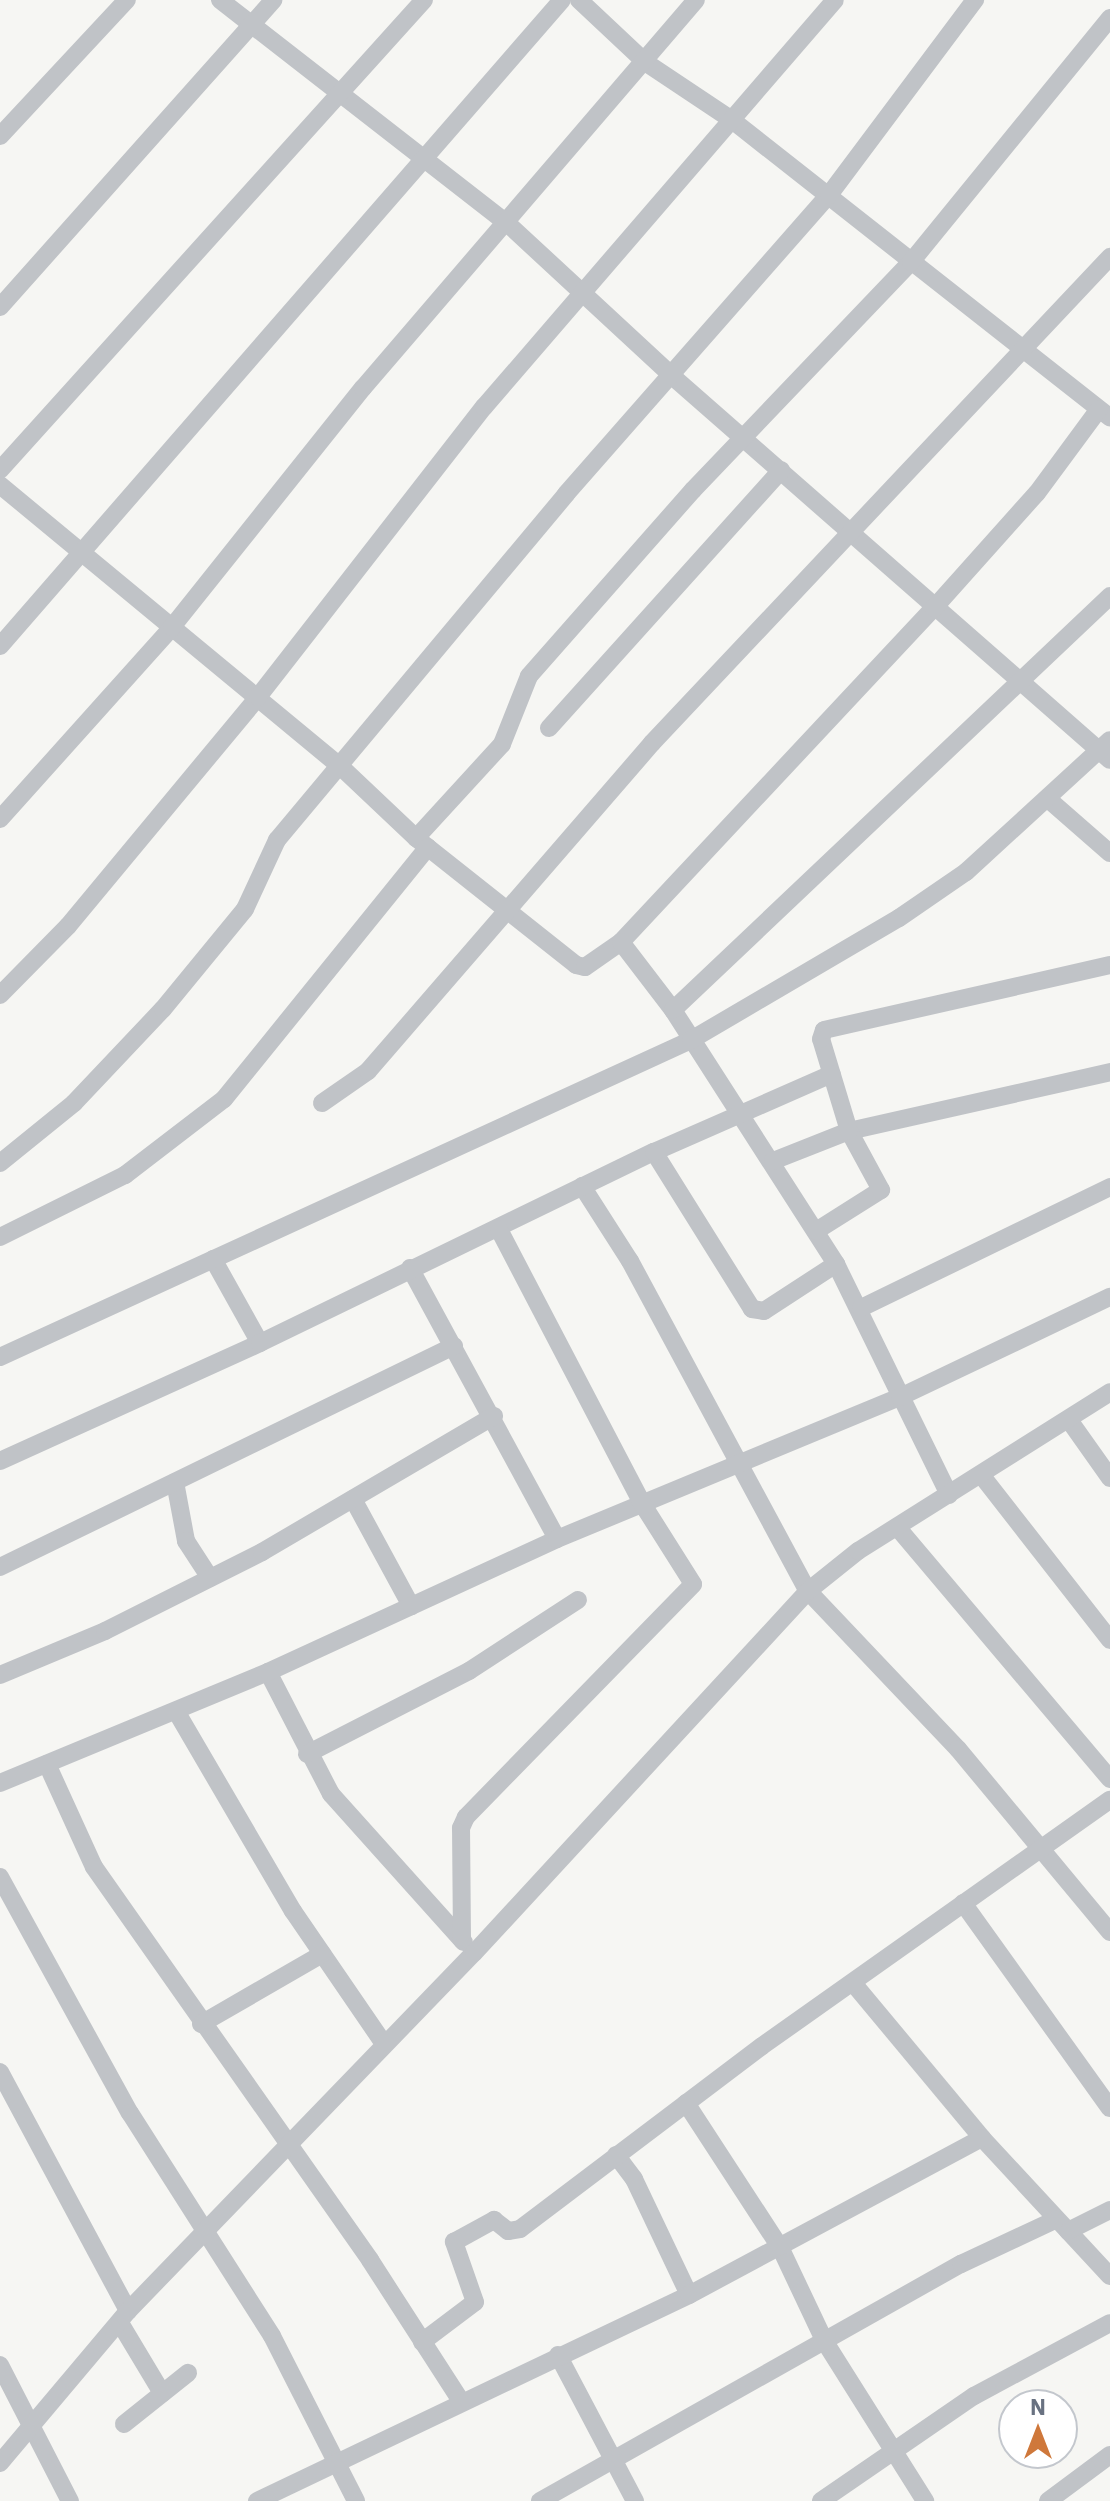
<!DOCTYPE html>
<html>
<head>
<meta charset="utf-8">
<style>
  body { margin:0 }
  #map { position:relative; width:1110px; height:2501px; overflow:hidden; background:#f6f6f3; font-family:"IBM Plex Sans",sans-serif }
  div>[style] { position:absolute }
  .street>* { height:18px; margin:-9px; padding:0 9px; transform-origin:9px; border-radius:9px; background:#c0c3c7 }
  span { translate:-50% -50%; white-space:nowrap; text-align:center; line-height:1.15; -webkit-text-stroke:8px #fff; paint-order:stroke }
  .north { position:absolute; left:998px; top:2389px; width:80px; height:80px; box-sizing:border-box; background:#fff; border:2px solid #c3c7cd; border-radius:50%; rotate:0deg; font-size:22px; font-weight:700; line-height:32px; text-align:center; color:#697281 }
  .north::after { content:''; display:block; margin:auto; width:28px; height:36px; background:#cf783b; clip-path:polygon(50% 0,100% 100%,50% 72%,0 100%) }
</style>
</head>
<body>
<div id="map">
  <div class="street">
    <div style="left:220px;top:0;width:365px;rotate:37.9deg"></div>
    <div style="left:508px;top:224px;width:224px;rotate:42.8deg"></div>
    <div style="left:672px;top:376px;width:582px;rotate:41.24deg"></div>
    <div style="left:579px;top:0;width:91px;rotate:43.2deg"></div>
    <div style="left:645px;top:62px;width:105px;rotate:33.7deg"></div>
    <div style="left:732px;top:120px;width:481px;rotate:38.2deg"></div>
    <div style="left:0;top:136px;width:186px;rotate:-47deg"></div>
    <div style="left:0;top:307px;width:411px;rotate:-48.3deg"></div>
    <div style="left:0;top:470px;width:633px;rotate:-47.95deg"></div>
    <div style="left:0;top:485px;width:442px;rotate:39.6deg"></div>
    <div style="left:341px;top:767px;width:103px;rotate:43.4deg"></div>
    <div style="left:416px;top:838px;width:204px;rotate:38.4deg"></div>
    <div style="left:576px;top:965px;width:9px;rotate:13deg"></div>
    <div style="left:585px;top:967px;width:44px;rotate:-34.8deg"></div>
    <div style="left:621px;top:942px;width:458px;rotate:-46.9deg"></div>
    <div style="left:934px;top:608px;width:154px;rotate:-48.2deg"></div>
    <div style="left:1037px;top:493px;width:104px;rotate:-53.6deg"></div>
    <div style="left:0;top:646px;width:856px;rotate:-48.98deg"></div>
    <div style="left:549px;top:728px;width:347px;rotate:-48deg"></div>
    <div style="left:1048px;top:799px;width:82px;rotate:41.1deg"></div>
    <div style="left:0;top:819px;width:258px;rotate:-48.1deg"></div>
    <div style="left:172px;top:627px;width:306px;rotate:-51.4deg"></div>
    <div style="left:363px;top:388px;width:511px;rotate:-49.36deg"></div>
    <div style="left:416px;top:838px;width:127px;rotate:-47.5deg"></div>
    <div style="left:502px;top:744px;width:73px;rotate:-68.3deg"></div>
    <div style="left:529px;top:676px;width:248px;rotate:-48.6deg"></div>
    <div style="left:693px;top:490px;width:315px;rotate:-46.3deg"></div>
    <div style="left:911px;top:262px;width:315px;rotate:-50.8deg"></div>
    <div style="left:621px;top:942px;width:86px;rotate:52.6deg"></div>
    <div style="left:673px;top:1010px;width:302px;rotate:57.3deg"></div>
    <div style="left:836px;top:1264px;width:257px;rotate:63.9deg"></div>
    <div style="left:0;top:995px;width:97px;rotate:-45.4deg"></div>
    <div style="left:68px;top:926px;width:298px;rotate:-50.3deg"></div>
    <div style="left:258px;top:697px;width:368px;rotate:-52.1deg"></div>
    <div style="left:484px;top:407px;width:537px;rotate:-49.23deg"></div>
    <div style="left:673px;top:1010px;width:602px;rotate:-43.45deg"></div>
    <div style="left:322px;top:1103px;width:56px;rotate:-34.8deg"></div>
    <div style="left:368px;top:1071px;width:434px;rotate:-49.1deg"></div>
    <div style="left:652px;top:743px;width:668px;rotate:-46.7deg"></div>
    <div style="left:654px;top:1152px;width:185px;rotate:58deg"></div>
    <div style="left:752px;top:1309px;width:12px;rotate:9deg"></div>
    <div style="left:764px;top:1311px;width:86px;rotate:-33.1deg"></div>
    <div style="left:773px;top:1161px;width:82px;rotate:-21.5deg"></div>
    <div style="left:849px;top:1131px;width:268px;rotate:-12.7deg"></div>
    <div style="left:0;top:1163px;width:95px;rotate:-39deg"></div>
    <div style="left:74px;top:1103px;width:129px;rotate:-46.6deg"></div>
    <div style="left:163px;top:1009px;width:129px;rotate:-50.6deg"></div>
    <div style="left:245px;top:909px;width:76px;rotate:-65.1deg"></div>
    <div style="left:277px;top:840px;width:451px;rotate:-50.1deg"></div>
    <div style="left:566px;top:494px;width:398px;rotate:-48.7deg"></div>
    <div style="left:829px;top:195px;width:244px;rotate:-53.2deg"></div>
    <div style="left:582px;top:1186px;width:89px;rotate:57.4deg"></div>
    <div style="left:630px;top:1261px;width:375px;rotate:61.7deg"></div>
    <div style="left:808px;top:1591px;width:218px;rotate:46.5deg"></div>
    <div style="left:958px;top:1749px;width:238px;rotate:50.3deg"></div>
    <div style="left:816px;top:1231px;width:77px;rotate:-32.2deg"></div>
    <div style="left:881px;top:1190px;width:67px;rotate:-118.5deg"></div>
    <div style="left:849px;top:1131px;width:96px;rotate:-106.9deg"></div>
    <div style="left:821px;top:1039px;width:9px;rotate:-72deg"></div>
    <div style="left:824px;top:1030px;width:293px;rotate:-12.8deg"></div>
    <div style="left:0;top:1237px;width:140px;rotate:-26.4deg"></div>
    <div style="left:125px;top:1175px;width:125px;rotate:-37.5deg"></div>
    <div style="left:224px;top:1099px;width:324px;rotate:-51deg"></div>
    <div style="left:213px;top:1259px;width:96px;rotate:60.8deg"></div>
    <div style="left:410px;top:1268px;width:308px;rotate:61.5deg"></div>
    <div style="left:861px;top:1308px;width:277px;rotate:-25.9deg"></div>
    <div style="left:0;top:1357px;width:760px;rotate:-24.64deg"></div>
    <div style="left:691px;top:1040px;width:241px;rotate:-30.4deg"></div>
    <div style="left:899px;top:918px;width:81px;rotate:-34.5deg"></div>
    <div style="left:966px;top:872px;width:195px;rotate:-42.5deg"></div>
    <div style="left:1069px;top:1420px;width:71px;rotate:54.7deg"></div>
    <div style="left:0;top:1461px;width:286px;rotate:-24.4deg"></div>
    <div style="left:260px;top:1343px;width:438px;rotate:-25.9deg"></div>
    <div style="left:654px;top:1152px;width:194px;rotate:-23.7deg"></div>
    <div style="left:982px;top:1476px;width:208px;rotate:52deg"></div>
    <div style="left:175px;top:1482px;width:60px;rotate:79.4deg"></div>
    <div style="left:186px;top:1541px;width:44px;rotate:57deg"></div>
    <div style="left:353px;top:1499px;width:122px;rotate:61.5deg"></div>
    <div style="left:897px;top:1527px;width:330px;rotate:49.8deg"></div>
    <div style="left:0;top:1567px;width:505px;rotate:-25.96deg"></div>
    <div style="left:268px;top:1672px;width:137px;rotate:62.7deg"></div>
    <div style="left:331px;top:1794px;width:199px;rotate:48.1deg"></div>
    <div style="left:0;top:1675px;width:114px;rotate:-22.7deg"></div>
    <div style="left:105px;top:1631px;width:176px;rotate:-26.7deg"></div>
    <div style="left:262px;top:1552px;width:269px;rotate:-30.4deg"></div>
    <div style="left:176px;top:1711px;width:232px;rotate:59.7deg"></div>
    <div style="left:293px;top:1911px;width:161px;rotate:55.6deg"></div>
    <div style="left:307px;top:1754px;width:182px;rotate:-27.1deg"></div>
    <div style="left:469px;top:1671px;width:130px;rotate:-33.1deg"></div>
    <div style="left:47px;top:1764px;width:113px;rotate:65.5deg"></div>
    <div style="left:94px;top:1867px;width:480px;rotate:54.9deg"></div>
    <div style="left:370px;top:2260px;width:168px;rotate:57.2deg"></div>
    <div style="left:0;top:1783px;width:290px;rotate:-22.5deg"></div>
    <div style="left:268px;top:1672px;width:318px;rotate:-24.7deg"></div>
    <div style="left:557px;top:1539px;width:371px;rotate:-22.5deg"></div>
    <div style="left:900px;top:1397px;width:233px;rotate:-25.5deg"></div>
    <div style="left:0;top:1877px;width:269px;rotate:61.2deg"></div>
    <div style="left:130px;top:2113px;width:264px;rotate:57.5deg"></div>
    <div style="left:272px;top:2336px;width:185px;rotate:63deg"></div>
    <div style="left:963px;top:1903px;width:252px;rotate:54.4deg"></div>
    <div style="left:462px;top:1940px;width:112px;rotate:-90.5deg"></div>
    <div style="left:461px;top:1828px;width:12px;rotate:-66deg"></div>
    <div style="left:466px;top:1817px;width:325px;rotate:-45.7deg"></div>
    <div style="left:693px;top:1584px;width:93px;rotate:-122.3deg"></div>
    <div style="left:643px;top:1505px;width:311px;rotate:-117.6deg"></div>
    <div style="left:853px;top:1983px;width:202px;rotate:50.2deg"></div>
    <div style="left:982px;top:2138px;width:188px;rotate:47.2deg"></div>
    <div style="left:201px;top:2024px;width:140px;rotate:-30deg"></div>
    <div style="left:0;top:2072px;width:271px;rotate:61.8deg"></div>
    <div style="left:686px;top:2103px;width:172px;rotate:56.9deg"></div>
    <div style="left:780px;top:2247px;width:105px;rotate:64.7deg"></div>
    <div style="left:825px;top:2342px;width:188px;rotate:57.8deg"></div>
    <div style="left:616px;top:2155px;width:30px;rotate:53deg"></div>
    <div style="left:634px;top:2179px;width:128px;rotate:64.6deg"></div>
    <div style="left:1068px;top:2231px;width:47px;rotate:-26.6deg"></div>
    <div style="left:120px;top:2323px;width:82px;rotate:59deg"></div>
    <div style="left:422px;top:2342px;width:66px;rotate:-37deg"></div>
    <div style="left:475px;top:2302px;width:64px;rotate:-109.3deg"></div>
    <div style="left:454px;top:2242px;width:46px;rotate:-28.8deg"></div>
    <div style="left:494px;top:2220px;width:18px;rotate:38deg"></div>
    <div style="left:508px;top:2231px;width:12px;rotate:-9deg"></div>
    <div style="left:520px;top:2229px;width:303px;rotate:-37.1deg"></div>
    <div style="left:762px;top:2046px;width:426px;rotate:-35.3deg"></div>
    <div style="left:558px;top:2355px;width:165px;rotate:62.2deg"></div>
    <div style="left:0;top:2365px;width:153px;rotate:62.8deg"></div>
    <div style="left:124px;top:2424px;width:82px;rotate:-38.6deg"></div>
    <div style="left:0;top:2463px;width:199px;rotate:-49.9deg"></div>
    <div style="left:128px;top:2311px;width:498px;rotate:-46deg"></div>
    <div style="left:474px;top:1953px;width:493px;rotate:-47.3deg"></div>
    <div style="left:808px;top:1591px;width:64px;rotate:-38.7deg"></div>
    <div style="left:858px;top:1551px;width:298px;rotate:-32.2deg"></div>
    <div style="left:257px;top:2501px;width:479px;rotate:-25.5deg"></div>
    <div style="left:689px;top:2295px;width:332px;rotate:-28.2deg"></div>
    <div style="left:540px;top:2501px;width:483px;rotate:-29.4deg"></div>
    <div style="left:961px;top:2264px;width:104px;rotate:-25.1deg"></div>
    <div style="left:821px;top:2501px;width:186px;rotate:-34.5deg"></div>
    <div style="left:974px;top:2396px;width:154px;rotate:-28.2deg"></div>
    <div style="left:1048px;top:2501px;width:77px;rotate:-36.6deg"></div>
  </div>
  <div class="north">N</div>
</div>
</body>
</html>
